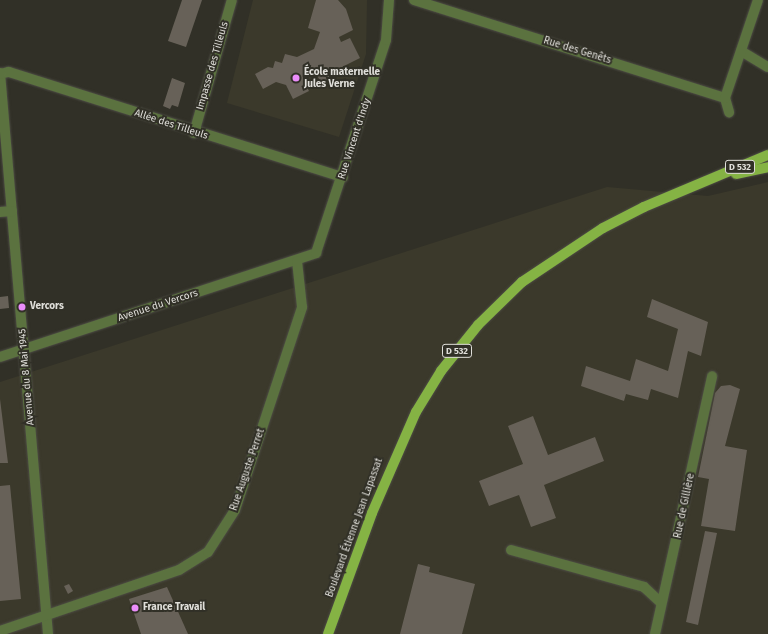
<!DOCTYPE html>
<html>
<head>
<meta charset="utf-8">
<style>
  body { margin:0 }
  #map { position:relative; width:768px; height:634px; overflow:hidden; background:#313027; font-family:"Fira Sans",sans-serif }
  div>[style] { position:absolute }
  .built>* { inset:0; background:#3b392b }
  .building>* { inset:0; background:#676158 }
  .roads { filter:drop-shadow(0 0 1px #4d4c44) drop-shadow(0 0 1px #4d4c44) }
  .minor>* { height:10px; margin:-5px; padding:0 5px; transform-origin:5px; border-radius:5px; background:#5b723f }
  .major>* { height:10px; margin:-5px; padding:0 5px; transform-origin:5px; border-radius:5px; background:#85b344 }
  .dots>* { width:11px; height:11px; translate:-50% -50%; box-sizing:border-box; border:2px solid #313027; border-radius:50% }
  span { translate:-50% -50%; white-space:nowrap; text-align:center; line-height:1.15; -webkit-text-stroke:4px #313027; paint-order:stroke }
  .shield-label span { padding:1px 3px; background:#313027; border:1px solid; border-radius:3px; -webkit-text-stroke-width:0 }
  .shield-label { font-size:9px; color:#e0dfda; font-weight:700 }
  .street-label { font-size:10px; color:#e0dfda }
  .poi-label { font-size:10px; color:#e0dfda; font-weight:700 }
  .left { translate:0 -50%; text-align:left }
</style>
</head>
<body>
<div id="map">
  <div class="built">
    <div style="clip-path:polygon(253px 0,367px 0,366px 54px,339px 137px,227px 103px)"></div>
    <div style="clip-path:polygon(768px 182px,768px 634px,0 634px,0 382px,607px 187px,708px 196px)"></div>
  </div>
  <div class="building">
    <div style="clip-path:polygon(182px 0,202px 0,186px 47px,168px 41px)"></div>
    <div style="clip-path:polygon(316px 0,338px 0,346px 9px,353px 30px,339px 37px,341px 42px,350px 38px,360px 58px,340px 68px,343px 74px,322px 84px,315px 72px,303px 79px,309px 91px,293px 99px,286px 85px,276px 82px,263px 89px,255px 74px,268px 67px,273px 68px,275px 61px,282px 63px,285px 54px,297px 57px,314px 49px,320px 32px,308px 28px)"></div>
    <div style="clip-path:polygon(172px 78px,185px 83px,178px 107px,172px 105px,170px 109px,163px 106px)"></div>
    <div style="clip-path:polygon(8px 296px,9px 308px,0 309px,0 297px)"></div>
    <div style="clip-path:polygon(652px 299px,708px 322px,701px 356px,688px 351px,678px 398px,651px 389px,648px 400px,626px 394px,624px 401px,581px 386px,586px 366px,630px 381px,636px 359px,668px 371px,678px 329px,647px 317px)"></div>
    <div style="clip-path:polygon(730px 385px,740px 389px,725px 446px,747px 450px,735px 531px,701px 526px,709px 479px,698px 477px,715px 393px,721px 386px)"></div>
    <div style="clip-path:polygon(0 399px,8px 463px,0 463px)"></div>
    <div style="clip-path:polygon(533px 416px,548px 455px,595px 437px,604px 461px,544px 485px,556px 518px,531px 527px,519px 495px,489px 506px,479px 481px,523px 464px,508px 426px)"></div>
    <div style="clip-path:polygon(10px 485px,21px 599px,0 601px,0 486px)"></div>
    <div style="clip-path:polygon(705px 531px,717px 533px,698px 625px,686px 622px)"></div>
    <div style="clip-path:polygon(418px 564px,430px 567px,429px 572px,475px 584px,462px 634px,400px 634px)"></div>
    <div style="clip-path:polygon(69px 584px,73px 591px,68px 594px,64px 586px)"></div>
    <div style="clip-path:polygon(167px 587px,188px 634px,141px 634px,129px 599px)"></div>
  </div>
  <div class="roads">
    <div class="minor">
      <div style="left:414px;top:0;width:326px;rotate:17.5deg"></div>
      <div style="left:725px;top:98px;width:15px;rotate:74deg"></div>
      <div style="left:741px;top:51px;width:31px;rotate:31deg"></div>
      <div style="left:0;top:73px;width:563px;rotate:85.11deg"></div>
      <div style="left:0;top:74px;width:9px;rotate:-13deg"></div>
      <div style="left:9px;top:72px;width:350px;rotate:17.5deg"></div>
      <div style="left:725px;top:98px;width:103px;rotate:-71.4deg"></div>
      <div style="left:194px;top:133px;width:138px;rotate:-74.1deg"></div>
      <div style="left:0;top:212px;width:12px;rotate:-5deg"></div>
      <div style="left:0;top:357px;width:333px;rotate:-18.2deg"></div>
      <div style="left:316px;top:253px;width:224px;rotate:-71.8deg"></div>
      <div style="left:386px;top:40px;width:40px;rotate:-85.7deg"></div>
      <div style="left:511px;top:550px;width:138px;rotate:15.5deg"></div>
      <div style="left:644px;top:587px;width:23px;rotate:43deg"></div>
      <div style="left:0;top:631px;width:189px;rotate:-18.8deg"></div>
      <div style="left:179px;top:570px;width:34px;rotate:-32deg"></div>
      <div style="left:208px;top:552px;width:50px;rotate:-57.3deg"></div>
      <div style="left:235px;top:510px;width:214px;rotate:-71.7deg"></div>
      <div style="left:302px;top:307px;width:46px;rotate:-96.2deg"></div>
      <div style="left:655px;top:634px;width:264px;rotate:-77.5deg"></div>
    </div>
    <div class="major">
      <div style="left:736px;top:174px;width:33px;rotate:-12deg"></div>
      <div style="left:328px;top:634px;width:129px;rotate:-70deg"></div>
      <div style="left:372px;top:513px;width:110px;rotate:-66.5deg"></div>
      <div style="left:416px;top:412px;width:48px;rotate:-58.6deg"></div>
      <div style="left:441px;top:371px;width:59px;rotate:-51.2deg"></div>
      <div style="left:478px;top:325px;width:62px;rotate:-44.3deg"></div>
      <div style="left:522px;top:282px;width:97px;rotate:-33.7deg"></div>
      <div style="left:603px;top:228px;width:46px;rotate:-27.1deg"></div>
      <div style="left:644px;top:207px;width:134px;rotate:-22.8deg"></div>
    </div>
  </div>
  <div class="dots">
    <div style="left:296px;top:78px;background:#eb8dfb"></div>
    <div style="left:22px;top:307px;background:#eb8dfb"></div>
    <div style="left:135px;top:608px;background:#eb8dfb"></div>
  </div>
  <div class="shield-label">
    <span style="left:740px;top:167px">D 532</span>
    <span style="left:457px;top:351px">D 532</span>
  </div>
  <div class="street-label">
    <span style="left:577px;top:51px;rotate:17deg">Rue des Genêts</span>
    <span style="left:213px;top:66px;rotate:-74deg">Impasse des Tilleuls</span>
    <span style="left:171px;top:125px;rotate:18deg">Allée des Tilleuls</span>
    <span style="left:355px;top:139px;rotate:-72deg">Rue Vincent d'Indy</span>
    <span style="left:158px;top:306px;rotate:-18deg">Avenue du Vercors</span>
    <span style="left:27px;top:377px;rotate:-95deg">Avenue du 8 Mai 1945</span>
    <span style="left:248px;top:470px;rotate:-71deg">Rue Auguste Perret</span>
    <span style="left:685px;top:506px;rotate:-78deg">Rue de Gillière</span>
    <span style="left:355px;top:528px;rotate:-70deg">Boulevard Étienne Jean Lapassat</span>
  </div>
  <div class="poi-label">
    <span class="left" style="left:304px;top:78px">École maternelle<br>Jules Verne</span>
    <span class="left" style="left:30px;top:307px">Vercors</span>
    <span class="left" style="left:143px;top:608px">France Travail</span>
  </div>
</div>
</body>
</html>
